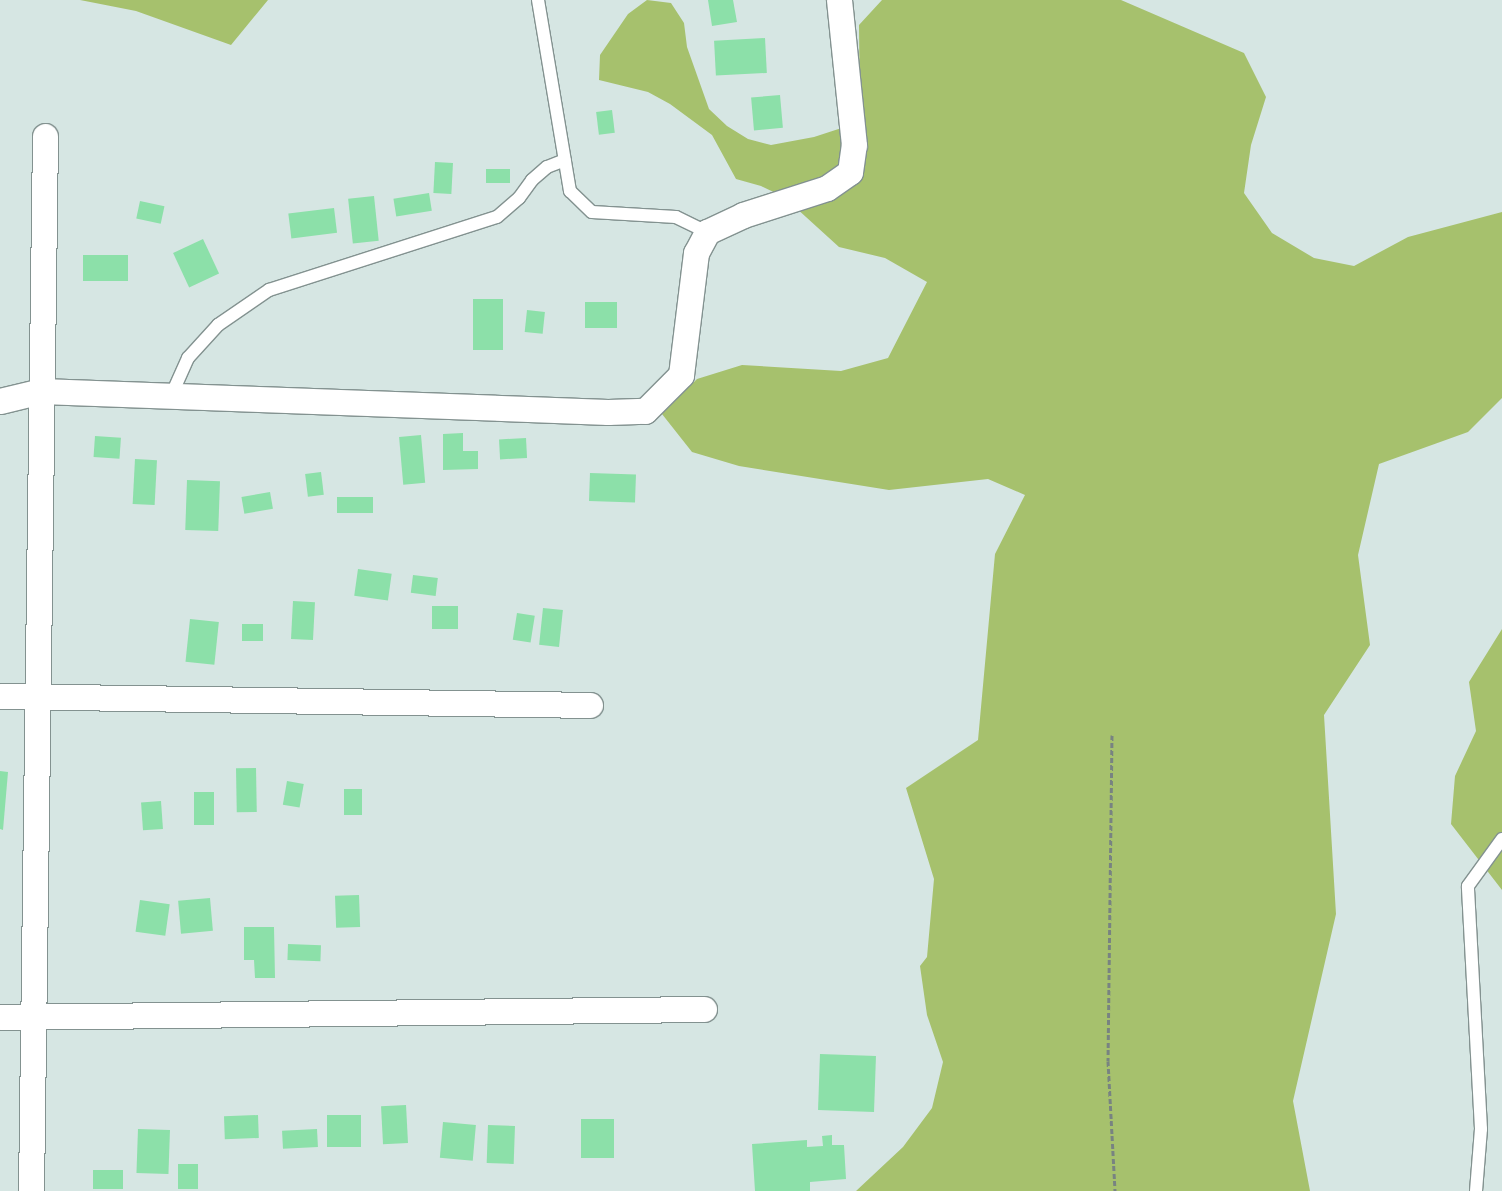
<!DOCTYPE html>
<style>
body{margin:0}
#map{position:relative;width:1502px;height:1191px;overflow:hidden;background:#d6e6e3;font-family:"Titillium Web",sans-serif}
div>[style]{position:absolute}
.forest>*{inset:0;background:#a6c16d}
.building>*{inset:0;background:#8ce0a9;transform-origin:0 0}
.path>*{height:3px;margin-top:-1.5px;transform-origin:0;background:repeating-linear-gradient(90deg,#788381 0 5px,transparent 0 7.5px)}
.roads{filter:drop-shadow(1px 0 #839290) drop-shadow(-1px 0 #839290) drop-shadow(0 1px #839290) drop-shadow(0 -1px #839290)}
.service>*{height:12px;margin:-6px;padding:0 6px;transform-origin:6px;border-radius:6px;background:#fff}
.minor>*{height:25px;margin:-12.5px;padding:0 12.5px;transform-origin:12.5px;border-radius:12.5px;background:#fff}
span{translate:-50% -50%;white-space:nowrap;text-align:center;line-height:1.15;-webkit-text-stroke:4px #e3f3f1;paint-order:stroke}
</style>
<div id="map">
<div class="forest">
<div style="clip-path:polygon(80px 0,268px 0,231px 45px,136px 11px)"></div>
<div style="clip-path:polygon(647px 0,671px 3px,684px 23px,687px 47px,709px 109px,727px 126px,748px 139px,771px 145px,814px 137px,860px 122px,859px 25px,882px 0,1121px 0,1244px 53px,1266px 97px,1251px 145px,1244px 193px,1272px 233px,1314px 258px,1354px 266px,1408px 237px,1502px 212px,1502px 398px,1468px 432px,1379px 464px,1358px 555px,1370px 645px,1324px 715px,1336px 914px,1293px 1101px,1310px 1191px,856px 1191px,903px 1147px,932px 1108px,943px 1062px,927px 1015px,920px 966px,927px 957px,934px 879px,906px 788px,978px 740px,995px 554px,1025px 495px,988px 479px,889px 490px,739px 466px,692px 452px,662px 414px,697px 379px,742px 365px,841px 371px,888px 358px,927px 282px,885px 258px,839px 247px,784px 197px,761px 186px,736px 179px,712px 135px,670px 104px,648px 92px,599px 80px,600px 55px,628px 14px)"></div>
<div style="clip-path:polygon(1502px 629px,1502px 890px,1451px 824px,1455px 776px,1476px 731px,1469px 682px)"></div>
</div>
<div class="building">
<div style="clip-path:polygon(708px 0,733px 0,737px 22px,712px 26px)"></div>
<div style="left:765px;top:38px;width:35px;height:51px;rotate:87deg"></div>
<div style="left:780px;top:95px;width:33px;height:29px;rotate:85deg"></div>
<div style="left:612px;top:110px;width:23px;height:16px;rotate:83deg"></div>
<div style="left:435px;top:162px;width:18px;height:31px;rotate:3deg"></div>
<div style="left:486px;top:169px;width:24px;height:14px"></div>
<div style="left:429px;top:193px;width:18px;height:36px;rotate:81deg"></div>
<div style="left:374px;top:196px;width:45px;height:26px;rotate:84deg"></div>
<div style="left:140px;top:201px;width:25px;height:18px;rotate:12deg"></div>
<div style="left:334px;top:208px;width:25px;height:46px;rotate:83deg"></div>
<div style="left:203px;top:239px;width:38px;height:33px;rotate:65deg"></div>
<div style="left:83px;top:255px;width:45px;height:26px"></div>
<div style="left:473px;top:299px;width:30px;height:51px"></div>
<div style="left:585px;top:302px;width:32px;height:26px"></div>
<div style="left:527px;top:310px;width:18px;height:22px;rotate:6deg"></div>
<div style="clip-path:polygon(463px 433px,463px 451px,478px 451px,478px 469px,443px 470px,443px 434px)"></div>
<div style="left:421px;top:435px;width:48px;height:22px;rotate:85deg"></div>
<div style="left:95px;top:436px;width:26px;height:21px;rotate:4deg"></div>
<div style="left:526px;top:438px;width:20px;height:27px;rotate:87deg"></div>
<div style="left:135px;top:459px;width:22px;height:45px;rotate:3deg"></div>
<div style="left:321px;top:472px;width:23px;height:16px;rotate:83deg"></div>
<div style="left:590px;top:473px;width:46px;height:28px;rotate:2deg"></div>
<div style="left:187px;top:480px;width:33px;height:50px;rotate:2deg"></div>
<div style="left:270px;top:492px;width:17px;height:29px;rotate:80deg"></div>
<div style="left:373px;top:497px;width:16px;height:36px;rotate:90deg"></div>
<div style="left:358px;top:569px;width:34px;height:27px;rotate:8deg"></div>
<div style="left:413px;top:575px;width:25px;height:18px;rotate:7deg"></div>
<div style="left:293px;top:601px;width:22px;height:38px;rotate:3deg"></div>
<div style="left:458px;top:606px;width:23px;height:26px;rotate:90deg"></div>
<div style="left:543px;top:608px;width:20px;height:37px;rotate:6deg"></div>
<div style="left:517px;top:613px;width:18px;height:27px;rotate:9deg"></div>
<div style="left:190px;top:619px;width:29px;height:43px;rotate:6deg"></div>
<div style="left:242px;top:624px;width:21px;height:17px"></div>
<div style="left:256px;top:768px;width:44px;height:20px;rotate:89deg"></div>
<div style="clip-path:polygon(0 771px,8px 772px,3px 830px,0 829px)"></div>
<div style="left:287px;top:781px;width:17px;height:24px;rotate:10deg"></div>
<div style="left:344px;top:789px;width:18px;height:26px"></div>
<div style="left:194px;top:792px;width:20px;height:33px"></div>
<div style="left:161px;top:801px;width:28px;height:20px;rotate:86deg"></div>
<div style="left:359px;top:895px;width:32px;height:24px;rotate:88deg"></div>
<div style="left:210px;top:898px;width:33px;height:32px;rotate:85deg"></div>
<div style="left:140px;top:900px;width:30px;height:32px;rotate:8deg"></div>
<div style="clip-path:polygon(244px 927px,274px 927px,275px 978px,255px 978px,254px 960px,244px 960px)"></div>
<div style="left:288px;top:944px;width:33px;height:16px;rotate:2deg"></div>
<div style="left:820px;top:1054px;width:56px;height:56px;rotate:2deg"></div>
<div style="left:406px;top:1105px;width:38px;height:25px;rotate:87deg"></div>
<div style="left:258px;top:1115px;width:23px;height:34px;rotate:88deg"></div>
<div style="left:327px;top:1115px;width:34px;height:32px"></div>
<div style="left:581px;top:1119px;width:33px;height:39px"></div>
<div style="left:443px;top:1122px;width:33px;height:36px;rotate:5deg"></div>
<div style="left:488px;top:1125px;width:27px;height:38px;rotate:2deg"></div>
<div style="left:138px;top:1129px;width:32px;height:44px;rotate:2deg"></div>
<div style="left:317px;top:1129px;width:18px;height:35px;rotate:87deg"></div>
<div style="clip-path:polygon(832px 1135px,832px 1145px,844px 1145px,846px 1179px,810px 1182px,810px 1191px,755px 1191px,752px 1144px,807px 1140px,807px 1147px,823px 1146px,822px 1136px)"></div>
<div style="left:178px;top:1164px;width:20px;height:25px"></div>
<div style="left:93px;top:1170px;width:30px;height:19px"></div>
</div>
<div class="path">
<div style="left:1112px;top:735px;width:326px;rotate:90.7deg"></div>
<div style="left:1108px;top:1061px;width:130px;rotate:86.9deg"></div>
</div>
<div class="roads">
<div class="service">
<div style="left:538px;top:0;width:194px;rotate:80.5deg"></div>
<div style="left:570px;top:191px;width:30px;rotate:44deg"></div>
<div style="left:592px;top:212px;width:84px;rotate:3.4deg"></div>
<div style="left:676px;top:217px;width:34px;rotate:26deg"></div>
<div style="left:171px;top:396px;width:42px;rotate:-65.9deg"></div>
<div style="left:188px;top:358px;width:45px;rotate:-47.7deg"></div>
<div style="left:218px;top:325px;width:62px;rotate:-34.5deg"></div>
<div style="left:269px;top:290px;width:239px;rotate:-17.8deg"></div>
<div style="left:497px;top:217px;width:29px;rotate:-41deg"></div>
<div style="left:519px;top:198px;width:22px;rotate:-54deg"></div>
<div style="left:532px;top:180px;width:20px;rotate:-41deg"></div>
<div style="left:547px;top:167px;width:19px;rotate:-21deg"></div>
<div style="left:1476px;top:1191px;width:62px;rotate:-85.4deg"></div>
<div style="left:1481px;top:1129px;width:243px;rotate:-93.1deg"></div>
<div style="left:1468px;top:886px;width:58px;rotate:-54.1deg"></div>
</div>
<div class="minor">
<div style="left:0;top:401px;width:42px;rotate:-13.7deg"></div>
<div style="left:41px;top:391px;width:567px;rotate:2.12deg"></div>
<div style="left:608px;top:412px;width:37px;rotate:-2deg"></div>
<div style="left:645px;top:411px;width:51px;rotate:-45deg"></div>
<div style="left:681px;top:375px;width:123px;rotate:-83deg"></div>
<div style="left:696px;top:253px;width:24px;rotate:-62deg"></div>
<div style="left:707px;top:232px;width:40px;rotate:-25deg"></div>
<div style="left:743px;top:215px;width:88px;rotate:-17.8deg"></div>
<div style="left:827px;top:188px;width:28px;rotate:-35deg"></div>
<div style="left:850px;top:172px;width:27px;rotate:-82deg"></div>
<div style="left:854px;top:145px;width:146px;rotate:-95.9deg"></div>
<div style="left:0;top:696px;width:590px;rotate:0.87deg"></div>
<div style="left:0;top:1017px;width:704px;rotate:-0.65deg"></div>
<div style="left:31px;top:1191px;width:1055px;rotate:-89.24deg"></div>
</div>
</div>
</div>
